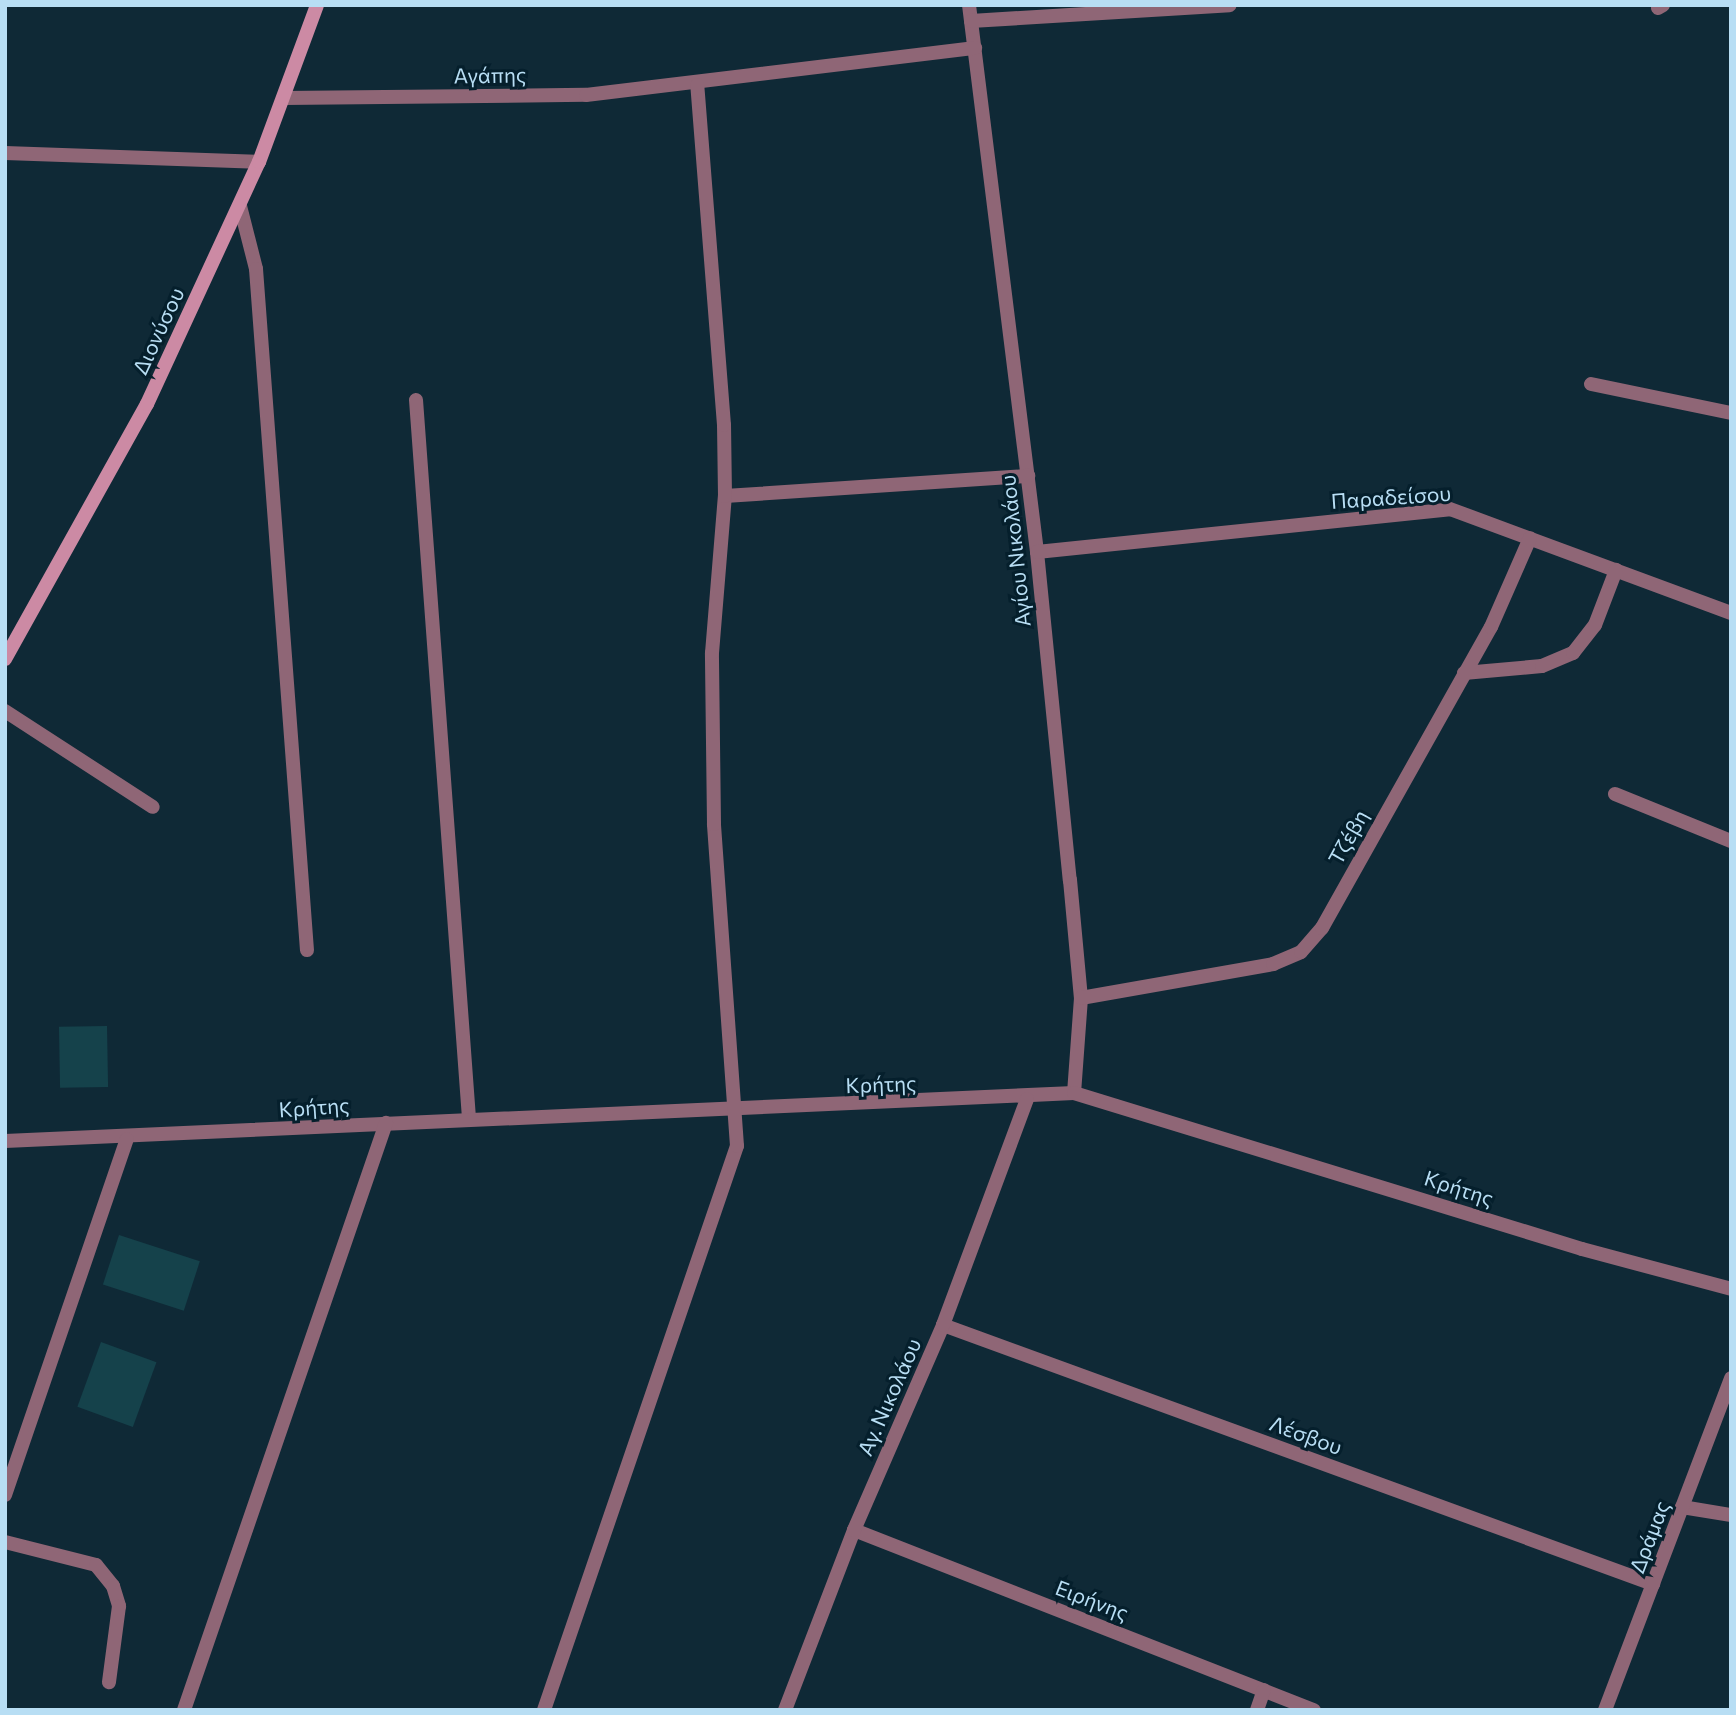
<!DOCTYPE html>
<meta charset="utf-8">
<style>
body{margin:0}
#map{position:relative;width:1736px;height:1715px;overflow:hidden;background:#0f2936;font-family:Commissioner,sans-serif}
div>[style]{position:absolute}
.building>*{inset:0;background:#15424b;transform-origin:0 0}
.street>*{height:14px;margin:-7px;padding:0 7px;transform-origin:7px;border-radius:7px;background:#8f6676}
.secondary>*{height:14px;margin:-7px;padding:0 7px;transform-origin:7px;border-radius:7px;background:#cc8aa4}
span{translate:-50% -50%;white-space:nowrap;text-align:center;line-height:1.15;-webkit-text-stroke:6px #051f2c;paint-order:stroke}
.street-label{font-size:21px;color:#b8def4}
.frame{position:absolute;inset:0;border:7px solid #b8def4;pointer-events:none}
</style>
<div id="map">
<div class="building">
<div style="left:107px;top:1026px;width:61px;height:48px;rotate:89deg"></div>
<div style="left:119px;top:1235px;width:85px;height:52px;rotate:18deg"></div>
<div style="left:101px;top:1342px;width:59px;height:69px;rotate:20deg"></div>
</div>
<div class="street">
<div style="left:969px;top:5px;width:551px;rotate:82.91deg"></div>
<div style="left:1037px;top:552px;width:330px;rotate:84.3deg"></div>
<div style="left:1070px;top:880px;width:119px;rotate:84.7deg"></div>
<div style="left:1081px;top:998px;width:95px;rotate:94.2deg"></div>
<div style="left:1658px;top:8px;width:6px;rotate:-31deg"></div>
<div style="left:971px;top:21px;width:259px;rotate:-3.5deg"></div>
<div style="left:284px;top:98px;width:302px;rotate:-0.6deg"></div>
<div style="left:586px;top:95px;width:392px;rotate:-6.9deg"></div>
<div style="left:5px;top:153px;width:254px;rotate:2deg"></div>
<div style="left:240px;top:206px;width:65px;rotate:75.7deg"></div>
<div style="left:256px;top:269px;width:683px;rotate:85.72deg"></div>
<div style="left:1591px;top:384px;width:143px;rotate:11.7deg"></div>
<div style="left:416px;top:400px;width:720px;rotate:85.78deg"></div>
<div style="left:725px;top:496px;width:304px;rotate:-3.8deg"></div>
<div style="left:1037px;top:552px;width:415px;rotate:-5.9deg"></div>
<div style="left:1450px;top:509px;width:300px;rotate:20.3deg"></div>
<div style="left:1464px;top:673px;width:78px;rotate:-5.1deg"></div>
<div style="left:1542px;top:666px;width:34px;rotate:-23deg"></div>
<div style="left:1573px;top:653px;width:36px;rotate:-52deg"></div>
<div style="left:1595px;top:625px;width:59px;rotate:-69.1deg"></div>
<div style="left:5px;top:711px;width:176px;rotate:33deg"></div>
<div style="left:1615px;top:794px;width:125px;rotate:22.1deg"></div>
<div style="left:1081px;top:998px;width:195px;rotate:-10deg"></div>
<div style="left:1273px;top:964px;width:30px;rotate:-23deg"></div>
<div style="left:1301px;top:952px;width:32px;rotate:-49deg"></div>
<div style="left:1322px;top:928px;width:345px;rotate:-60.7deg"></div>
<div style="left:1491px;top:627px;width:97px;rotate:-66.3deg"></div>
<div style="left:5px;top:1141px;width:1070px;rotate:-2.57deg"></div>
<div style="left:1074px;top:1093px;width:531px;rotate:17.07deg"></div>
<div style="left:1582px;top:1249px;width:154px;rotate:15deg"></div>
<div style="left:943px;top:1325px;width:756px;rotate:20.04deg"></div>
<div style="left:5px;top:1495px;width:376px;rotate:-71.1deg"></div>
<div style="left:1682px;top:1507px;width:50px;rotate:9.3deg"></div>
<div style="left:854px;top:1530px;width:494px;rotate:21.4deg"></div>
<div style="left:5px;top:1542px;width:94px;rotate:14.2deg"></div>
<div style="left:96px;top:1565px;width:27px;rotate:51deg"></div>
<div style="left:113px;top:1586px;width:21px;rotate:73deg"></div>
<div style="left:119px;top:1606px;width:77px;rotate:97.5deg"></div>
<div style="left:184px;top:1710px;width:621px;rotate:-71.01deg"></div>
<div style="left:544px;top:1710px;width:596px;rotate:-71.11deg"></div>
<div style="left:737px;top:1146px;width:323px;rotate:-94.1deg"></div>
<div style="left:714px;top:824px;width:171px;rotate:-90.7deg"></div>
<div style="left:712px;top:653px;width:158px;rotate:-85.3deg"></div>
<div style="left:725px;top:496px;width:71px;rotate:-90.8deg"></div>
<div style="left:724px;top:425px;width:341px;rotate:-94.5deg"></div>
<div style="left:785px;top:1710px;width:193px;rotate:-69deg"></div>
<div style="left:854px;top:1530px;width:223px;rotate:-66.5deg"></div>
<div style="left:943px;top:1325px;width:241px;rotate:-69.6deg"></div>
<div style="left:1257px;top:1710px;width:21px;rotate:-71deg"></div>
<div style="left:1605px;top:1710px;width:355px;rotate:-69.2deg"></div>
</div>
<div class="secondary">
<div style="left:5px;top:659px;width:292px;rotate:-60.9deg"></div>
<div style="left:147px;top:404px;width:267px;rotate:-65.2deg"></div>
<div style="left:259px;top:162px;width:167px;rotate:-69.7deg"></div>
</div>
<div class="street-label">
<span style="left:490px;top:75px;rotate:-1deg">Αγάπης</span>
<span style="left:158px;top:331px;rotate:-65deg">Διονύσου</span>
<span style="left:1391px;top:497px;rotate:-4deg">Παραδείσου</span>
<span style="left:1015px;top:551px;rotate:-96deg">Αγίου Νικολάου</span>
<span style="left:1348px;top:837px;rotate:-61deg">Τζέβη</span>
<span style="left:881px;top:1084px;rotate:-2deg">Κρήτης</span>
<span style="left:314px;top:1107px;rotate:-4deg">Κρήτης</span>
<span style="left:1459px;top:1188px;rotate:18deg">Κρήτης</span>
<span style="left:889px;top:1397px;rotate:-66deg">Αγ. Νικολάου</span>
<span style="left:1306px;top:1435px;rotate:20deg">Λέσβου</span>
<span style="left:1649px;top:1537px;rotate:-69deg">Δράμας</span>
<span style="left:1092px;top:1600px;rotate:21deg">Ειρήνης</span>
</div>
<div class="frame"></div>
</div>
